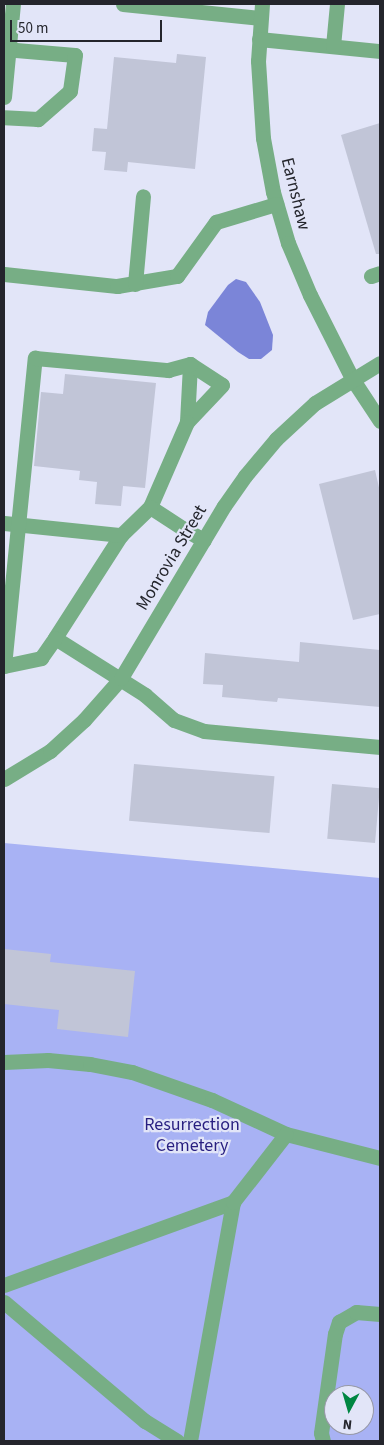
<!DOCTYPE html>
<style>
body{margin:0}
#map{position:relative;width:384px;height:1445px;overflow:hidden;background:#e2e5f8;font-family:"Source Sans 3",sans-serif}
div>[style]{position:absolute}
.green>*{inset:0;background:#a8b2f4}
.water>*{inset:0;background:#7b85d8}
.building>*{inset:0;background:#c1c5d7;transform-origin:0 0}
.minor>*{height:15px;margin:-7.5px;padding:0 7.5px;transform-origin:7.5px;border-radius:7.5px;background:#77ae85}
span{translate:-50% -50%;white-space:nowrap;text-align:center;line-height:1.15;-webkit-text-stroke:4.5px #e2e5f8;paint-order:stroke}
.street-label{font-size:18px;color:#24252c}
.park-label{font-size:18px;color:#281f80}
.frame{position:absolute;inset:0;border:5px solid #24252c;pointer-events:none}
.north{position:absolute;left:324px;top:1385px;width:50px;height:50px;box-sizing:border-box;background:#e2e5f8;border:1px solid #9698a6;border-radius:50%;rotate:186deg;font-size:14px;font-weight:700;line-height:20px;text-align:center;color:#24252c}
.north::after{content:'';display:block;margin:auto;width:18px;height:22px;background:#008642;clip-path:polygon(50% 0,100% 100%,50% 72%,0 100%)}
.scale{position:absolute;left:10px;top:20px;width:152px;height:22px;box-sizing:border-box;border:2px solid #24252c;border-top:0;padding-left:6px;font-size:15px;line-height:18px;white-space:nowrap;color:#24252c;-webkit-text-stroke:4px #e2e5f8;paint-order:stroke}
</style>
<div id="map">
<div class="green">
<div style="clip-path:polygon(evenodd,4px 843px,380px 878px,380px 1441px,4px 1441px,4px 843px,334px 1395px,364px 1395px,364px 1425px,334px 1425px,334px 1395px)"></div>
</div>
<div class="water">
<div style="clip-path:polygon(236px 279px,246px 282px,260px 302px,273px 335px,272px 350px,261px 359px,249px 359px,238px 352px,205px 325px,208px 312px,228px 285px)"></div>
</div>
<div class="building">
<div style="clip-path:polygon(177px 54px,206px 57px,195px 169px,128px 162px,127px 172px,104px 170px,106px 152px,92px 151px,94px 128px,107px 129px,114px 57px,176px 63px)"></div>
<div style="clip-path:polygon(380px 123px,380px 254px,376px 254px,341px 135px)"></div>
<div style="clip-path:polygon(65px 374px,156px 383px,145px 488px,123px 486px,121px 506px,95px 504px,97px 482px,79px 480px,80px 471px,34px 466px,41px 392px,63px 394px)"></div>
<div style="clip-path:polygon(375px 470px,380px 492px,380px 614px,353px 620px,319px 484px)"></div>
<div style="clip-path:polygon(300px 642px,380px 650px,380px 707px,278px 698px,277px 702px,222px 697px,223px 685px,203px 684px,205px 653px,299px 662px)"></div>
<div style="left:134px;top:764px;width:141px;height:57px;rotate:5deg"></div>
<div style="left:332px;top:784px;width:48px;height:55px;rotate:5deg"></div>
<div style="clip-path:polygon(4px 949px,51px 954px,50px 962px,135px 971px,128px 1037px,57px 1029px,59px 1010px,4px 1004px)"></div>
</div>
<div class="minor">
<div style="left:123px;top:4px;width:138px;rotate:5.8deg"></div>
<div style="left:262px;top:4px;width:57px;rotate:94deg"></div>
<div style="left:258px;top:61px;width:77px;rotate:86.3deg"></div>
<div style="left:263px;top:138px;width:55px;rotate:79.5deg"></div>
<div style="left:273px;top:192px;width:53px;rotate:73.6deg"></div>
<div style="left:288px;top:243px;width:56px;rotate:67.1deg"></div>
<div style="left:310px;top:295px;width:95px;rotate:63.2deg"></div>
<div style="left:353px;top:380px;width:49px;rotate:56.6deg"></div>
<div style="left:259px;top:39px;width:122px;rotate:5.7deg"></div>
<div style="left:333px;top:46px;width:42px;rotate:-84.6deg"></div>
<div style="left:4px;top:49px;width:71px;rotate:4.8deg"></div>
<div style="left:75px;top:55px;width:36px;rotate:98deg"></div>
<div style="left:70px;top:91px;width:43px;rotate:138.8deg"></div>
<div style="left:38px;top:119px;width:34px;rotate:-177deg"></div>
<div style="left:4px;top:97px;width:93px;rotate:-84.5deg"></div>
<div style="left:4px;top:274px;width:114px;rotate:6.1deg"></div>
<div style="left:117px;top:286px;width:61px;rotate:-9.5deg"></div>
<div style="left:177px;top:276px;width:67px;rotate:-54.2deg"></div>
<div style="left:216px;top:222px;width:63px;rotate:-16.7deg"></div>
<div style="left:371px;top:276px;width:9px;rotate:-18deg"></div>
<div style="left:135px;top:284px;width:88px;rotate:-84.8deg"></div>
<div style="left:187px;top:422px;width:58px;rotate:-87deg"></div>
<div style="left:190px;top:364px;width:38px;rotate:33deg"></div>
<div style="left:222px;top:385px;width:51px;rotate:133.4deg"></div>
<div style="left:187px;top:422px;width:93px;rotate:113.5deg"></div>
<div style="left:150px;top:507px;width:38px;rotate:33deg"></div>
<div style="left:182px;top:528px;width:25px;rotate:29deg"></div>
<div style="left:150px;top:507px;width:40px;rotate:136deg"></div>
<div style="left:121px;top:535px;width:122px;rotate:122.7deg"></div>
<div style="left:55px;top:638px;width:107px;rotate:32.3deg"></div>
<div style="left:145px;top:695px;width:38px;rotate:41deg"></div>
<div style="left:174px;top:720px;width:32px;rotate:20deg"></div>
<div style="left:204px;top:731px;width:177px;rotate:5.2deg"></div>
<div style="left:4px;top:523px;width:118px;rotate:5.9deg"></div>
<div style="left:4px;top:666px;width:310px;rotate:-84.3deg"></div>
<div style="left:35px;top:358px;width:134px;rotate:5.2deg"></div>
<div style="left:168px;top:370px;width:23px;rotate:-15deg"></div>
<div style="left:4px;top:666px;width:38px;rotate:-12deg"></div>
<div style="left:41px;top:658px;width:24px;rotate:-55deg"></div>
<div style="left:4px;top:779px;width:54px;rotate:-31.3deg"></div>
<div style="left:50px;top:751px;width:46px;rotate:-42.4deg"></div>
<div style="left:84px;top:720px;width:56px;rotate:-48.6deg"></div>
<div style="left:121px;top:678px;width:200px;rotate:-59.1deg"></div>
<div style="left:224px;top:506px;width:37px;rotate:-55deg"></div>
<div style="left:245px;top:476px;width:48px;rotate:-50deg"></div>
<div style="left:276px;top:439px;width:53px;rotate:-42.7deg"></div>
<div style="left:315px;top:403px;width:76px;rotate:-31.6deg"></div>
<div style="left:4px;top:1062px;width:44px;rotate:-2.6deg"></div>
<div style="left:48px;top:1060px;width:42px;rotate:5.4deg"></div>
<div style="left:90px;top:1064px;width:43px;rotate:10.8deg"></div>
<div style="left:132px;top:1072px;width:85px;rotate:19.3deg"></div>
<div style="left:212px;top:1100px;width:81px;rotate:24.7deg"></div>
<div style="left:286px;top:1134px;width:97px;rotate:14.3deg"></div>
<div style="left:4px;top:1285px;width:244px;rotate:-19.9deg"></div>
<div style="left:4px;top:1302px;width:185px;rotate:40.2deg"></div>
<div style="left:145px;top:1421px;width:38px;rotate:32deg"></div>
<div style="left:190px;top:1441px;width:243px;rotate:-79.8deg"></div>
<div style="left:233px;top:1202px;width:86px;rotate:-52.1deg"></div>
<div style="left:323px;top:1441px;width:8px;rotate:-104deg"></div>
<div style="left:321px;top:1433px;width:100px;rotate:-82deg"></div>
<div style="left:335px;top:1334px;width:13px;rotate:-72deg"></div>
<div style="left:339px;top:1322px;width:20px;rotate:-30deg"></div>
<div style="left:356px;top:1312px;width:24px;rotate:5deg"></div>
</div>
<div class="street-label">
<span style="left:295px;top:194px;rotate:76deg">Earnshaw</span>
<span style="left:172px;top:558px;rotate:-59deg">Monrovia Street</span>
</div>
<div class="park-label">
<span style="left:192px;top:1136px">Resurrection<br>Cemetery</span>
</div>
<div class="frame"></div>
<div class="north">N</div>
<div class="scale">50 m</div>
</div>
